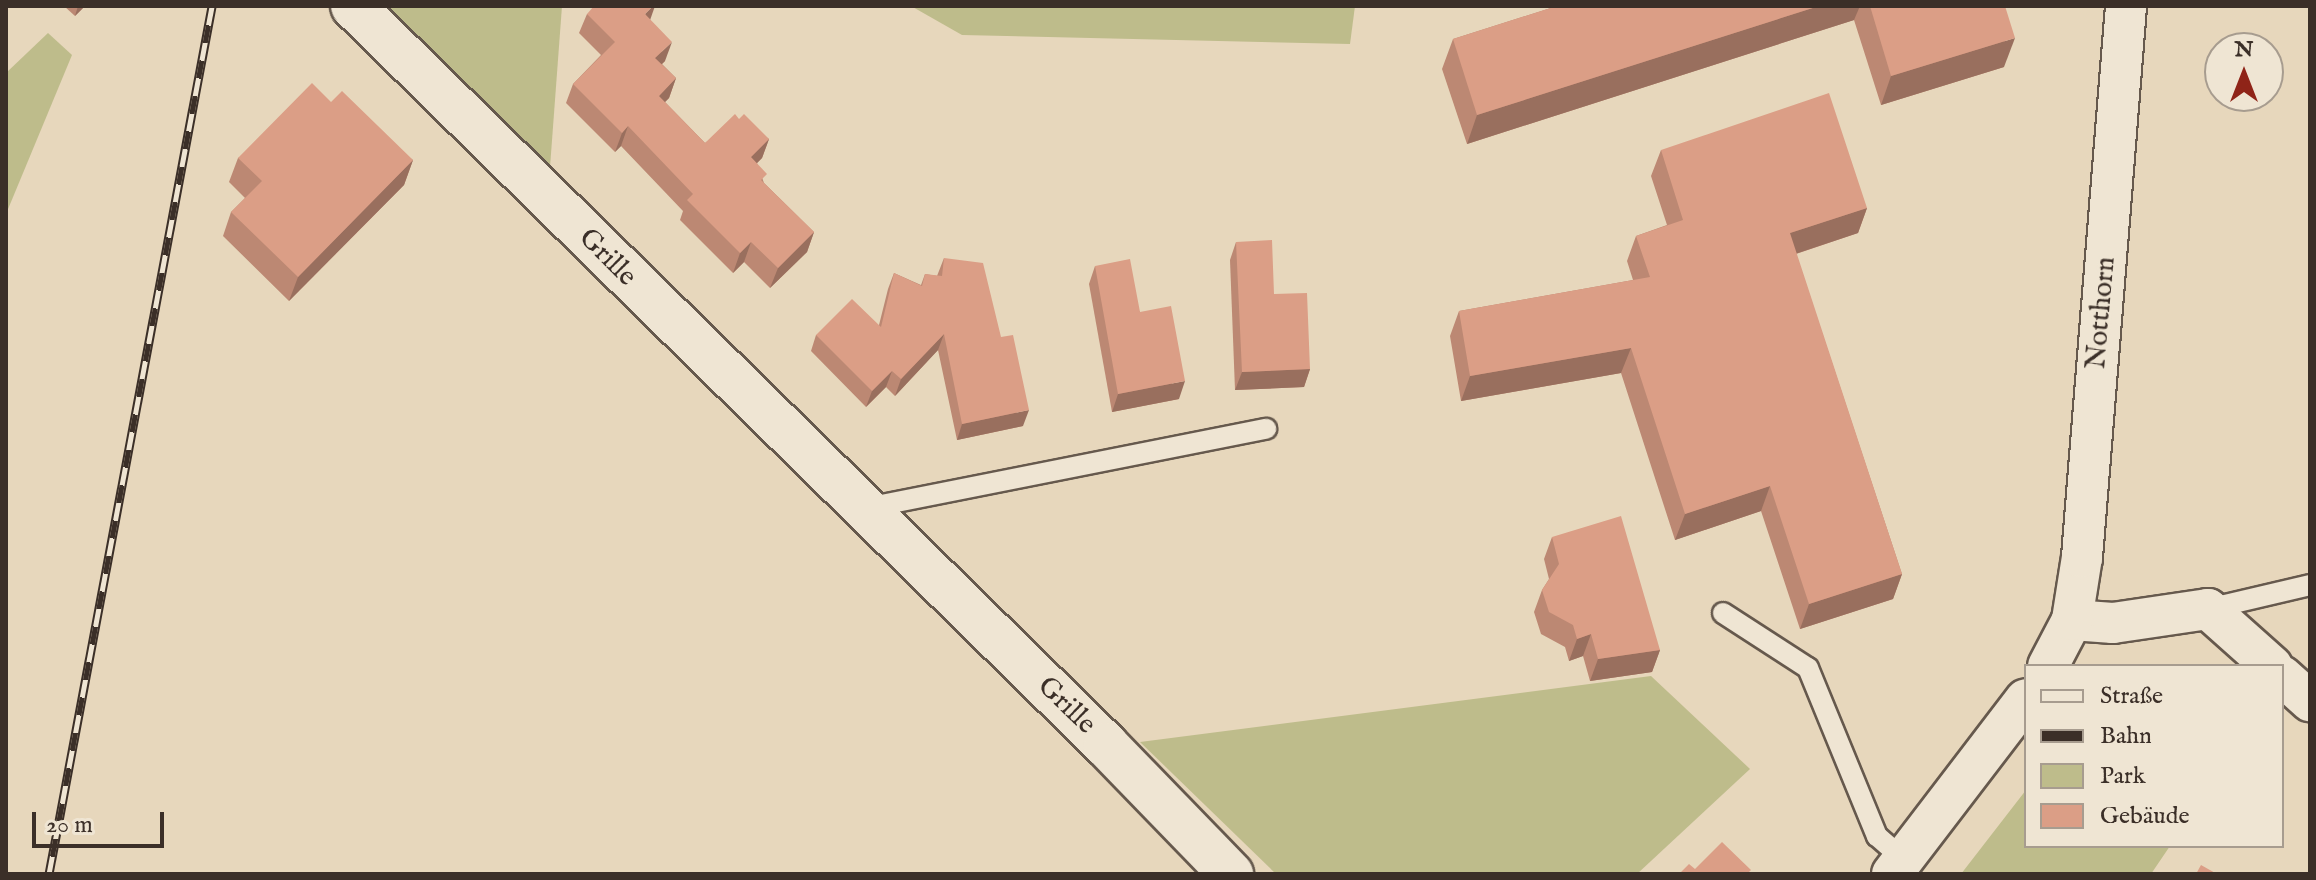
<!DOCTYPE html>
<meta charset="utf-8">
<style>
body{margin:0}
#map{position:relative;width:2316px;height:880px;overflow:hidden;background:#e7d7bc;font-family:"IM FELL English",serif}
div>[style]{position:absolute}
.green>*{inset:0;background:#bebc8b}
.roads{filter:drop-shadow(2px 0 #66594d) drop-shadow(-2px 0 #66594d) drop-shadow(0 2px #66594d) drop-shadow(0 -2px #66594d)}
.service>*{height:20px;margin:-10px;padding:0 10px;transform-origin:10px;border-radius:10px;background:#efe5d3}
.minor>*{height:40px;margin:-20px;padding:0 20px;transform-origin:20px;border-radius:20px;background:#efe5d3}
.secondary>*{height:44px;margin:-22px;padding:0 22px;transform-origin:22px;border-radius:22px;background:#efe5d3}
.rail>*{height:9px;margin-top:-4.5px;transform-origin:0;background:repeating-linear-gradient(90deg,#efe5d3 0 18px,#3b2f28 0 36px);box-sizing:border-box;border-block:2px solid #3b2f28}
.wall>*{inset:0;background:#bc8873}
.shaded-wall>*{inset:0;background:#996f5e}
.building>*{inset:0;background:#db9e86}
span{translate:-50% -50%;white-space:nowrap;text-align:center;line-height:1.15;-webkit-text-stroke:6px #efe5d3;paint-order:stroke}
.street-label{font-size:28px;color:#3b2f28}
.frame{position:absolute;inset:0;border:8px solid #3b2f28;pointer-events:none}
.legend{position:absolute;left:2024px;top:664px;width:260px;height:184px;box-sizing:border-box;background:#efe5d3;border:2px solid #a79c8f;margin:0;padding:10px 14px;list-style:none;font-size:24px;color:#3b2f28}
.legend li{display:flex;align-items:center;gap:16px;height:40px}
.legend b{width:40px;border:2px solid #a79c8f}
.north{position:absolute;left:2204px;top:32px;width:80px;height:80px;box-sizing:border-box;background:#efe5d3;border:2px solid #a79c8f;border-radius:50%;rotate:0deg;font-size:22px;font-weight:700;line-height:32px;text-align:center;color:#3b2f28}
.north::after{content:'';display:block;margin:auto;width:28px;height:36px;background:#8f2418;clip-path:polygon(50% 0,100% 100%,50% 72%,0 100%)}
.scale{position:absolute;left:32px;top:812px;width:132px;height:36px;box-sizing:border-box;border:4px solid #3b2f28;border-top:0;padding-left:10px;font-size:24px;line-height:28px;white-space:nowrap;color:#3b2f28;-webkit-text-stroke:6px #efe5d3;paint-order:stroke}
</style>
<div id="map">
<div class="green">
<div style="clip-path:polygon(354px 6px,562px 6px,548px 194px)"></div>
<div style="clip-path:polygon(911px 6px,1355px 6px,1350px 44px,962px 35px)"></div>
<div style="clip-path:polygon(48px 33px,72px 55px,6px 214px,6px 73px)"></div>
<div style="clip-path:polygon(1651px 676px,1750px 769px,1637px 874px,1276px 874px,1140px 742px)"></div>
<div style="clip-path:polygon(2026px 790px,2026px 846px,2170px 846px,2151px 874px,1961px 874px)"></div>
</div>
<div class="roads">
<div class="service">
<div style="left:866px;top:508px;width:408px;rotate:-11.2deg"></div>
<div style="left:2208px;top:609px;width:105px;rotate:-13.2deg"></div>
<div style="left:1723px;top:613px;width:101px;rotate:32.9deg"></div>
<div style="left:1808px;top:668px;width:182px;rotate:67.7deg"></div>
<div style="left:1877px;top:836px;width:35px;rotate:41deg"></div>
</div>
<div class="minor">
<div style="left:2072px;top:620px;width:41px;rotate:4.2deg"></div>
<div style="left:2113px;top:623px;width:96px;rotate:-8.4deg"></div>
<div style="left:2208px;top:609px;width:86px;rotate:41.7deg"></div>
<div style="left:2048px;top:666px;width:52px;rotate:-62.4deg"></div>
<div style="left:2072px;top:620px;width:64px;rotate:-81deg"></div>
<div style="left:2082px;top:557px;width:553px;rotate:-85.43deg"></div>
<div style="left:2282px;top:676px;width:38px;rotate:42deg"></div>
<div style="left:1892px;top:874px;width:220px;rotate:-52.6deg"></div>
</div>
<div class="secondary">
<div style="left:353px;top:6px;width:1055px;rotate:44.46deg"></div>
<div style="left:1106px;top:745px;width:180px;rotate:45.9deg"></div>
</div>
</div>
<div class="rail">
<div style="left:49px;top:874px;width:883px;rotate:-79.36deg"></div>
</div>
<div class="wall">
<div style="clip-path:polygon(64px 6px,85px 6px,75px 16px)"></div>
<div style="clip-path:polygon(1557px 6px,2005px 6px,2004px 67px,1881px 105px,1854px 20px,1467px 144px,1442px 69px,1453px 39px)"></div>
<div style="clip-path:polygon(587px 14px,650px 20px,665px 61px,662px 64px,676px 78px,669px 98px,665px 102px,705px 143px,739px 119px,769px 139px,762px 158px,757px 163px,764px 183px,814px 232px,807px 252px,770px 288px,744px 262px,733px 273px,680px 220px,683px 211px,621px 146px,615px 152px,566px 103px,573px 84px,601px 55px,579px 33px)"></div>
<div style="clip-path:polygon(331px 102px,413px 160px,404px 185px,289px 301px,223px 236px,231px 212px,245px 198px,229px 182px,238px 158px)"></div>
<div style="clip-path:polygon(1661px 150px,1867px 208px,1858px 233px,1796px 254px,1902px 574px,1893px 599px,1800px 629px,1761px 511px,1675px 540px,1621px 373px,1461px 401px,1450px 336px,1459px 311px,1633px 280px,1627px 261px,1636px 236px,1667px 225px,1651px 176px)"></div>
<div style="clip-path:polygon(1236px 242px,1274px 294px,1310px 369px,1304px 387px,1235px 390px,1230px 260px)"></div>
<div style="clip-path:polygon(944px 258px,1023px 426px,957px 440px,938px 350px,895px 396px,886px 387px,866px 407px,811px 351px,816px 335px,879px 325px,888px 289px,894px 273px,921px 285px,925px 274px,937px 276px)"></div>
<div style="clip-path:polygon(1095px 266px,1140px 312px,1179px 399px,1112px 412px,1089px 284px)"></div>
<div style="clip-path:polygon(1552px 537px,1660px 650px,1652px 672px,1590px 681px,1583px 656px,1569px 661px,1565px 647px,1541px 634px,1534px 612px,1542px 590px,1549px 579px,1544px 559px)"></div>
</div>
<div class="shaded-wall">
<div style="clip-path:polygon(78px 6px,85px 6px,75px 16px)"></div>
<div style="clip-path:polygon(653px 6px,655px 6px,649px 23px,645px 14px)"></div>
<div style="clip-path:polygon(1819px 6px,1860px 6px,1854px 20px,1467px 144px,1477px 115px)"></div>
<div style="clip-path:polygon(2015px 38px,2004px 67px,1881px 105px,1891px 76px)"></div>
<div style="clip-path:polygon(672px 42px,665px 61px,648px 77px,655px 58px)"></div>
<div style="clip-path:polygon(676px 78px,669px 98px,651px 116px,659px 96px)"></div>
<div style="clip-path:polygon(628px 126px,621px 146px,615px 152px,622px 133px)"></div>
<div style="clip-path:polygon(769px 139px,762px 158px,743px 177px,751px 157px)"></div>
<div style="clip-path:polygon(413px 160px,404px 185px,289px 301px,298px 277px)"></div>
<div style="clip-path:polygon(1867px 208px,1858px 233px,1780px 259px,1790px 233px)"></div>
<div style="clip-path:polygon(814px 232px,807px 252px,770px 288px,778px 268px)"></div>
<div style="clip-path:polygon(751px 242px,744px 262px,733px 273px,740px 253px)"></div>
<div style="clip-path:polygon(944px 334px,938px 350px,895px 396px,901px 379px)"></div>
<div style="clip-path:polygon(1631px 348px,1621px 373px,1461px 401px,1470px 376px)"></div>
<div style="clip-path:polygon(1310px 369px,1304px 387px,1235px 390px,1242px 372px)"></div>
<div style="clip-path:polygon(892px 371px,886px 387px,866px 407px,872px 391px)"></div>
<div style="clip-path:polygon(1185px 381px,1179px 399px,1112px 412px,1118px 394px)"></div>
<div style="clip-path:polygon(1029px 410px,1023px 426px,957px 440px,962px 424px)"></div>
<div style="clip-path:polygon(1770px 486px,1761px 511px,1675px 540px,1685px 514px)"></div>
<div style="clip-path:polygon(1902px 574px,1893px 599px,1800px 629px,1809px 604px)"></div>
<div style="clip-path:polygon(1591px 634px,1583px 656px,1569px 661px,1577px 639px)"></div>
<div style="clip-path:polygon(1660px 650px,1652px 672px,1590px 681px,1598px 659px)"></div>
</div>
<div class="building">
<div style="clip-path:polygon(594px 6px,653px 6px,645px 14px,672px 42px,655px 58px,676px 78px,659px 96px,705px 143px,735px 114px,739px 119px,744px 114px,769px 139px,751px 157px,767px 174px,761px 180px,814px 232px,778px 268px,751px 242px,740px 253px,687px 200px,693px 194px,628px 126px,622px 133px,573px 84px,615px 42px,587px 14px)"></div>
<div style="clip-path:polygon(1557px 6px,1819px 6px,1477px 115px,1453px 39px)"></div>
<div style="clip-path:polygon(1870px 6px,2005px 6px,2015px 38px,1891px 76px)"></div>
<div style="clip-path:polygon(312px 83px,331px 102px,342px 91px,413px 160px,298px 277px,231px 212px,262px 181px,238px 158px)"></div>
<div style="clip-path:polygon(1829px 93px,1867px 208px,1790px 233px,1902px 574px,1809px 604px,1770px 486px,1685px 514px,1631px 348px,1470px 376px,1459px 311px,1650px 277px,1636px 236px,1683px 220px,1661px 150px)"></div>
<div style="clip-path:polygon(1272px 240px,1274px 294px,1307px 293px,1310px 369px,1242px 372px,1236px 242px)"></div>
<div style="clip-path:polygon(944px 258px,983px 263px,1001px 337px,1013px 335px,1029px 410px,962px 424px,944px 334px,901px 379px,892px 371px,872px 391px,816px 335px,852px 299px,881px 327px,894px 273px,922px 286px,925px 274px,942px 276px)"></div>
<div style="clip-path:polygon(1130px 259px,1140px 312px,1171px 306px,1185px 381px,1118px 394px,1095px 266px)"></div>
<div style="clip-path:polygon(1621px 516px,1660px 650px,1598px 659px,1591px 634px,1577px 639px,1573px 625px,1549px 612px,1542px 590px,1559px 564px,1552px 537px)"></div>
<div style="clip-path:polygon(1722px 842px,1751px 870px,1747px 874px,1679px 874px,1689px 864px,1695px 869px)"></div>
<div style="clip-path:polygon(2201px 865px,2217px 874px,2196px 874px)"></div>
</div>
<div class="street-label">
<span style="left:607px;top:258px;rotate:45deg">Grille</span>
<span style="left:2102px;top:313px;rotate:-85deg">Notthorn</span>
<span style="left:1066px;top:706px;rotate:44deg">Grille</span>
</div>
<div class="frame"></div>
<ul class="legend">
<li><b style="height:10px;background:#efe5d3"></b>Straße</li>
<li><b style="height:10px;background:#3b2f28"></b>Bahn</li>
<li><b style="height:22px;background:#bebc8b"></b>Park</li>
<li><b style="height:22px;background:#db9e86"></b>Gebäude</li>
</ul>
<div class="north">N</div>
<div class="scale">20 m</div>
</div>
